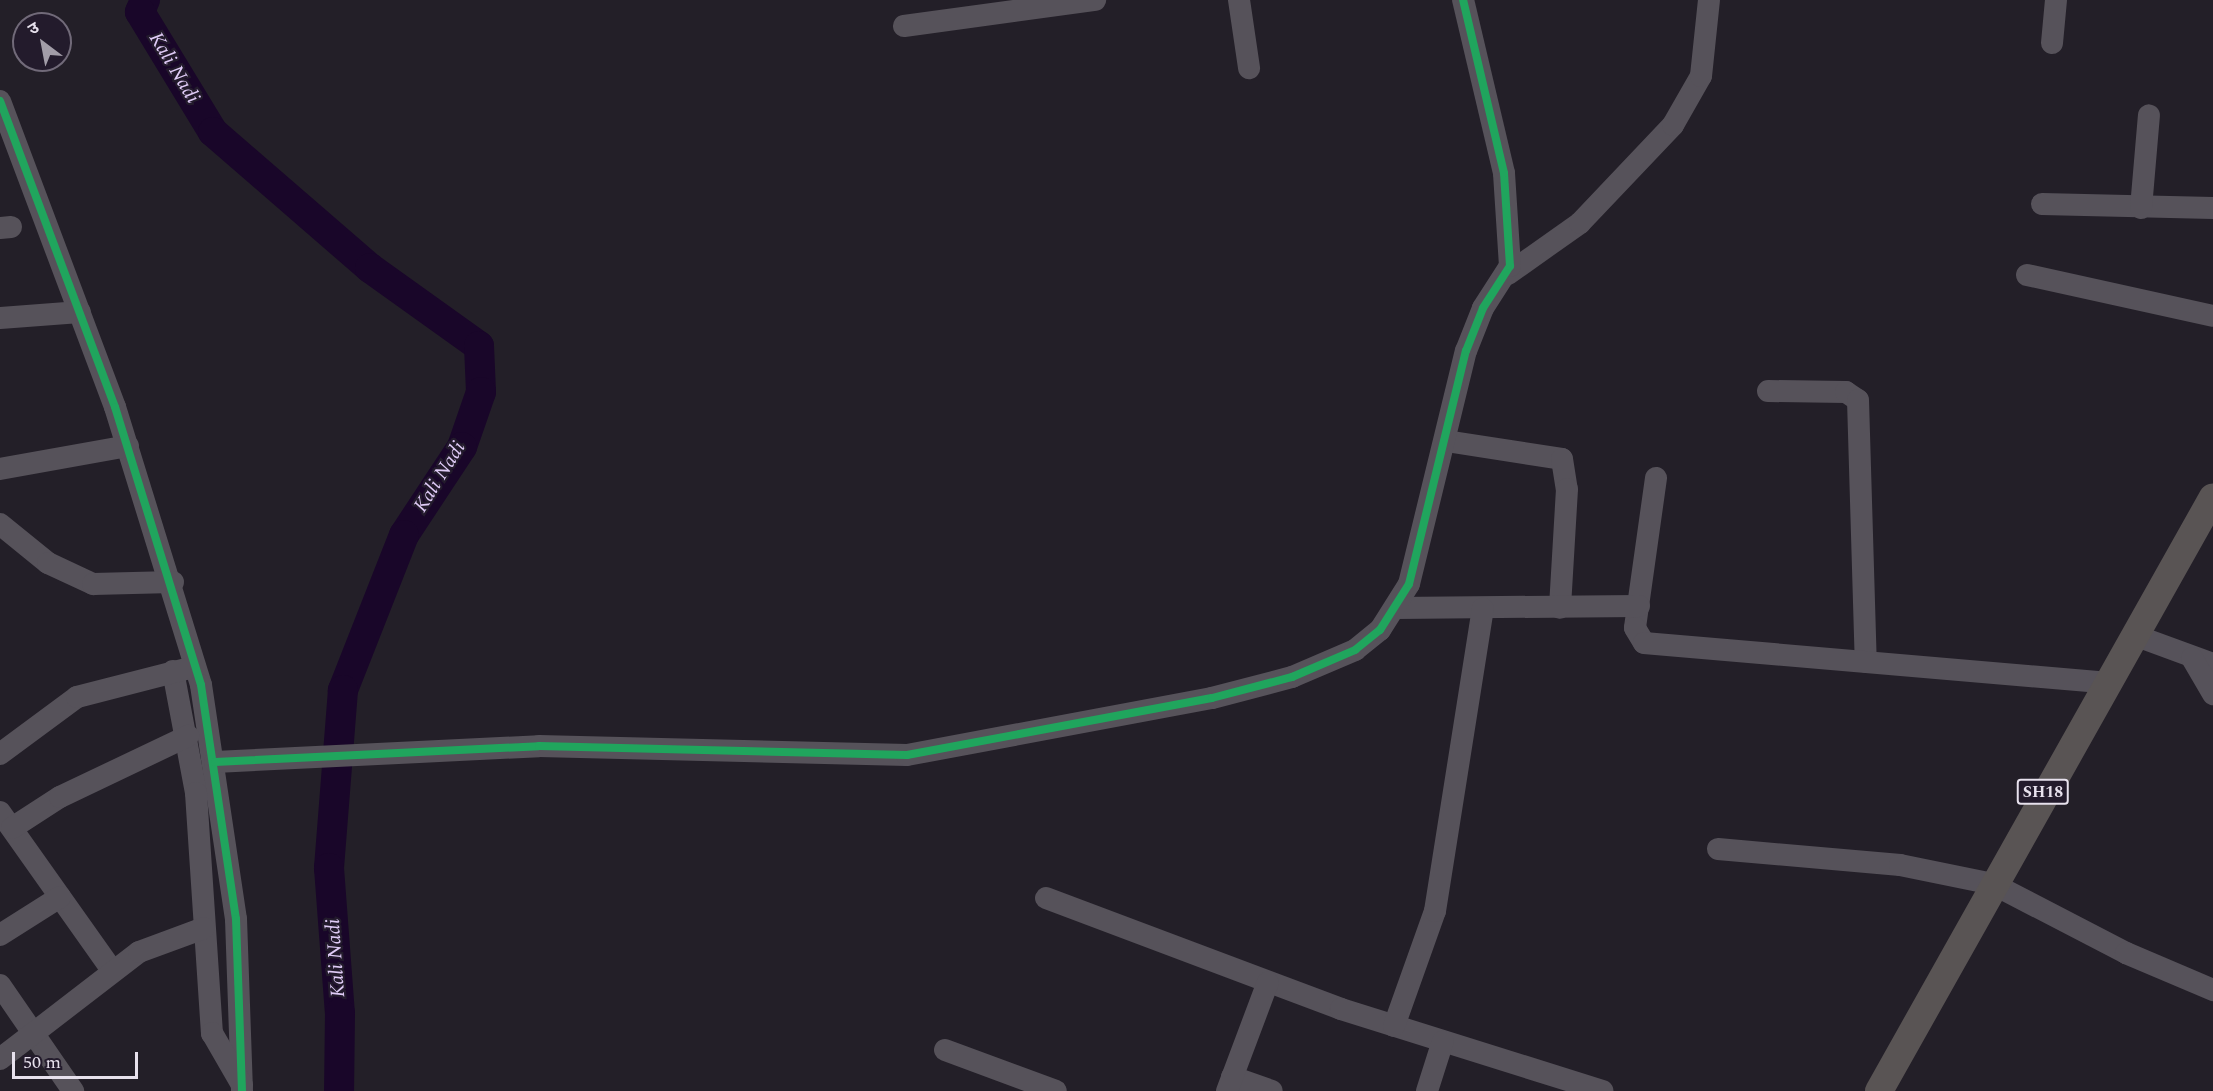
<!DOCTYPE html>
<meta charset="utf-8">
<style>
body{margin:0}
#map{position:relative;width:2213px;height:1091px;overflow:hidden;background:#231f28;font-family:Spectral,"Noto Sans Devanagari",serif}
div>[style]{position:absolute}
.river>*{height:30px;margin:-15px;padding:0 15px;transform-origin:15px;border-radius:15px;background:#190629}
.minor>*{height:22px;margin:-11px;padding:0 11px;transform-origin:11px;border-radius:11px;background:#56525a}
.major>*{height:28px;margin:-14px;padding:0 14px;transform-origin:14px;border-radius:14px;background:#595454}
.cycleway>*{height:8px;margin:-4px;padding:0 4px;transform-origin:4px;border-radius:4px;background:#20a55d}
span{translate:-50% -50%;white-space:nowrap;text-align:center;line-height:1.15;-webkit-text-stroke:4.5px #231b2c;paint-order:stroke}
.shield-label span{padding:2px 4px;background:#231b2c;border:2px solid;border-radius:4px;-webkit-text-stroke-width:0}
.shield-label{font-size:16px;color:#e7e1ed;font-weight:700}
.water-label{font-size:20px;color:#dfcbf6;font-style:italic}
.north{position:absolute;left:12px;top:12px;width:60px;height:60px;box-sizing:border-box;background:#231b2c;border:2px solid #716a79;border-radius:50%;rotate:328deg;font-size:16px;font-weight:700;line-height:24px;text-align:center;color:#e7e1ed}
.north::after{content:'';display:block;margin:auto;width:21px;height:27px;background:#a29da8;clip-path:polygon(50% 0,100% 100%,50% 72%,0 100%)}
.scale{position:absolute;left:12px;top:1052px;width:126px;height:27px;box-sizing:border-box;border:3px solid #e7e1ed;border-top:0;padding-left:8px;font-size:18px;line-height:21px;white-space:nowrap;color:#e7e1ed;-webkit-text-stroke:4px #231b2c;paint-order:stroke}
</style>
<div id="map">
<div class="river">
<div style="left:145px;top:0;width:13px;rotate:113deg"></div>
<div style="left:140px;top:12px;width:140px;rotate:58.7deg"></div>
<div style="left:213px;top:132px;width:208px;rotate:40.9deg"></div>
<div style="left:370px;top:268px;width:134px;rotate:35.6deg"></div>
<div style="left:479px;top:346px;width:46px;rotate:87.5deg"></div>
<div style="left:481px;top:392px;width:58px;rotate:109.1deg"></div>
<div style="left:462px;top:447px;width:105px;rotate:123.4deg"></div>
<div style="left:404px;top:535px;width:167px;rotate:111.5deg"></div>
<div style="left:343px;top:690px;width:179px;rotate:94.5deg"></div>
<div style="left:329px;top:868px;width:145px;rotate:85.7deg"></div>
<div style="left:340px;top:1013px;width:78px;rotate:90.7deg"></div>
</div>
<div class="minor">
<div style="left:1239px;top:0;width:69px;rotate:81.6deg"></div>
<div style="left:904px;top:26px;width:193px;rotate:-7.8deg"></div>
<div style="left:2052px;top:43px;width:43px;rotate:-84.7deg"></div>
<div style="left:0;top:101px;width:327px;rotate:69.4deg"></div>
<div style="left:115px;top:407px;width:291px;rotate:72.8deg"></div>
<div style="left:201px;top:685px;width:237px;rotate:81.5deg"></div>
<div style="left:236px;top:919px;width:172px;rotate:88deg"></div>
<div style="left:2042px;top:204px;width:171px;rotate:1.3deg"></div>
<div style="left:2141px;top:208px;width:93px;rotate:-85.1deg"></div>
<div style="left:0;top:228px;width:11px;rotate:-5deg"></div>
<div style="left:1508px;top:274px;width:88px;rotate:-35.3deg"></div>
<div style="left:1580px;top:223px;width:135px;rotate:-46.5deg"></div>
<div style="left:1673px;top:125px;width:56px;rotate:-60.3deg"></div>
<div style="left:1701px;top:76px;width:76px;rotate:-84deg"></div>
<div style="left:2027px;top:275px;width:190px;rotate:12.4deg"></div>
<div style="left:0;top:318px;width:80px;rotate:-4.3deg"></div>
<div style="left:1768px;top:391px;width:78px;rotate:0.7deg"></div>
<div style="left:1846px;top:392px;width:14px;rotate:34deg"></div>
<div style="left:1858px;top:400px;width:262px;rotate:88.3deg"></div>
<div style="left:1446px;top:441px;width:117px;rotate:8.8deg"></div>
<div style="left:1562px;top:459px;width:30px;rotate:81deg"></div>
<div style="left:1567px;top:489px;width:119px;rotate:93.4deg"></div>
<div style="left:0;top:469px;width:130px;rotate:-10.2deg"></div>
<div style="left:1656px;top:478px;width:151px;rotate:98deg"></div>
<div style="left:1635px;top:628px;width:17px;rotate:59deg"></div>
<div style="left:1644px;top:643px;width:464px;rotate:4.9deg"></div>
<div style="left:0;top:524px;width:62px;rotate:39.1deg"></div>
<div style="left:48px;top:563px;width:50px;rotate:25deg"></div>
<div style="left:93px;top:584px;width:80px;rotate:-1.4deg"></div>
<div style="left:1396px;top:608px;width:243px;rotate:-0.5deg"></div>
<div style="left:2134px;top:635px;width:84px;rotate:20.2deg"></div>
<div style="left:2192px;top:658px;width:42px;rotate:59.7deg"></div>
<div style="left:173px;top:671px;width:124px;rotate:79.3deg"></div>
<div style="left:196px;top:793px;width:241px;rotate:86.2deg"></div>
<div style="left:212px;top:1033px;width:60px;rotate:60deg"></div>
<div style="left:0;top:754px;width:96px;rotate:-36.5deg"></div>
<div style="left:77px;top:697px;width:113px;rotate:-14.4deg"></div>
<div style="left:215px;top:762px;width:324px;rotate:-2.8deg"></div>
<div style="left:539px;top:746px;width:368px;rotate:1.4deg"></div>
<div style="left:907px;top:755px;width:310px;rotate:-10.6deg"></div>
<div style="left:1212px;top:698px;width:83px;rotate:-14.7deg"></div>
<div style="left:1292px;top:677px;width:69px;rotate:-23.2deg"></div>
<div style="left:1355px;top:650px;width:32px;rotate:-39deg"></div>
<div style="left:1380px;top:630px;width:54px;rotate:-57.8deg"></div>
<div style="left:1409px;top:584px;width:240px;rotate:-76.3deg"></div>
<div style="left:1466px;top:351px;width:46px;rotate:-68.4deg"></div>
<div style="left:1483px;top:308px;width:50px;rotate:-57.3deg"></div>
<div style="left:1510px;top:266px;width:93px;rotate:-93.7deg"></div>
<div style="left:1504px;top:173px;width:178px;rotate:-103.3deg"></div>
<div style="left:0;top:812px;width:194px;rotate:54.7deg"></div>
<div style="left:12px;top:828px;width:57px;rotate:-32.9deg"></div>
<div style="left:60px;top:797px;width:142px;rotate:-25.5deg"></div>
<div style="left:1718px;top:849px;width:183px;rotate:5deg"></div>
<div style="left:1900px;top:865px;width:95px;rotate:11.5deg"></div>
<div style="left:1993px;top:884px;width:150px;rotate:27.4deg"></div>
<div style="left:2126px;top:953px;width:95px;rotate:23deg"></div>
<div style="left:1046px;top:898px;width:315px;rotate:20.6deg"></div>
<div style="left:1341px;top:1009px;width:274px;rotate:17.4deg"></div>
<div style="left:0;top:935px;width:71px;rotate:-32.3deg"></div>
<div style="left:0;top:985px;width:129px;rotate:55.4deg"></div>
<div style="left:1394px;top:1026px;width:122px;rotate:-70.4deg"></div>
<div style="left:1435px;top:911px;width:306px;rotate:-81deg"></div>
<div style="left:945px;top:1050px;width:118px;rotate:20.3deg"></div>
<div style="left:0;top:1059px;width:175px;rotate:-37.6deg"></div>
<div style="left:139px;top:952px;width:69px;rotate:-20.3deg"></div>
<div style="left:1232px;top:1077px;width:42px;rotate:19.3deg"></div>
<div style="left:1227px;top:1091px;width:116px;rotate:-69.4deg"></div>
<div style="left:1427px;top:1091px;width:52px;rotate:-72.3deg"></div>
</div>
<div class="major">
<div style="left:1879px;top:1091px;width:681px;rotate:-60.65deg"></div>
</div>
<div class="cycleway">
<div style="left:0;top:101px;width:327px;rotate:69.4deg"></div>
<div style="left:115px;top:407px;width:291px;rotate:72.8deg"></div>
<div style="left:201px;top:685px;width:237px;rotate:81.5deg"></div>
<div style="left:236px;top:919px;width:172px;rotate:88deg"></div>
<div style="left:215px;top:762px;width:324px;rotate:-2.8deg"></div>
<div style="left:539px;top:746px;width:368px;rotate:1.4deg"></div>
<div style="left:907px;top:755px;width:310px;rotate:-10.6deg"></div>
<div style="left:1212px;top:698px;width:83px;rotate:-14.7deg"></div>
<div style="left:1292px;top:677px;width:69px;rotate:-23.2deg"></div>
<div style="left:1355px;top:650px;width:32px;rotate:-39deg"></div>
<div style="left:1380px;top:630px;width:54px;rotate:-57.8deg"></div>
<div style="left:1409px;top:584px;width:240px;rotate:-76.3deg"></div>
<div style="left:1466px;top:351px;width:46px;rotate:-68.4deg"></div>
<div style="left:1483px;top:308px;width:50px;rotate:-57.3deg"></div>
<div style="left:1510px;top:266px;width:93px;rotate:-93.7deg"></div>
<div style="left:1504px;top:173px;width:178px;rotate:-103.3deg"></div>
</div>
<div class="shield-label">
<span style="left:2043px;top:792px">SH18</span>
</div>
<div class="water-label">
<span style="left:174px;top:68px;rotate:59deg">Kali Nadi</span>
<span style="left:440px;top:477px;rotate:-58deg">Kali Nadi</span>
<span style="left:336px;top:958px;rotate:-94deg">Kali Nadi</span>
</div>
<div class="north">उ</div>
<div class="scale">50 m</div>
</div>
